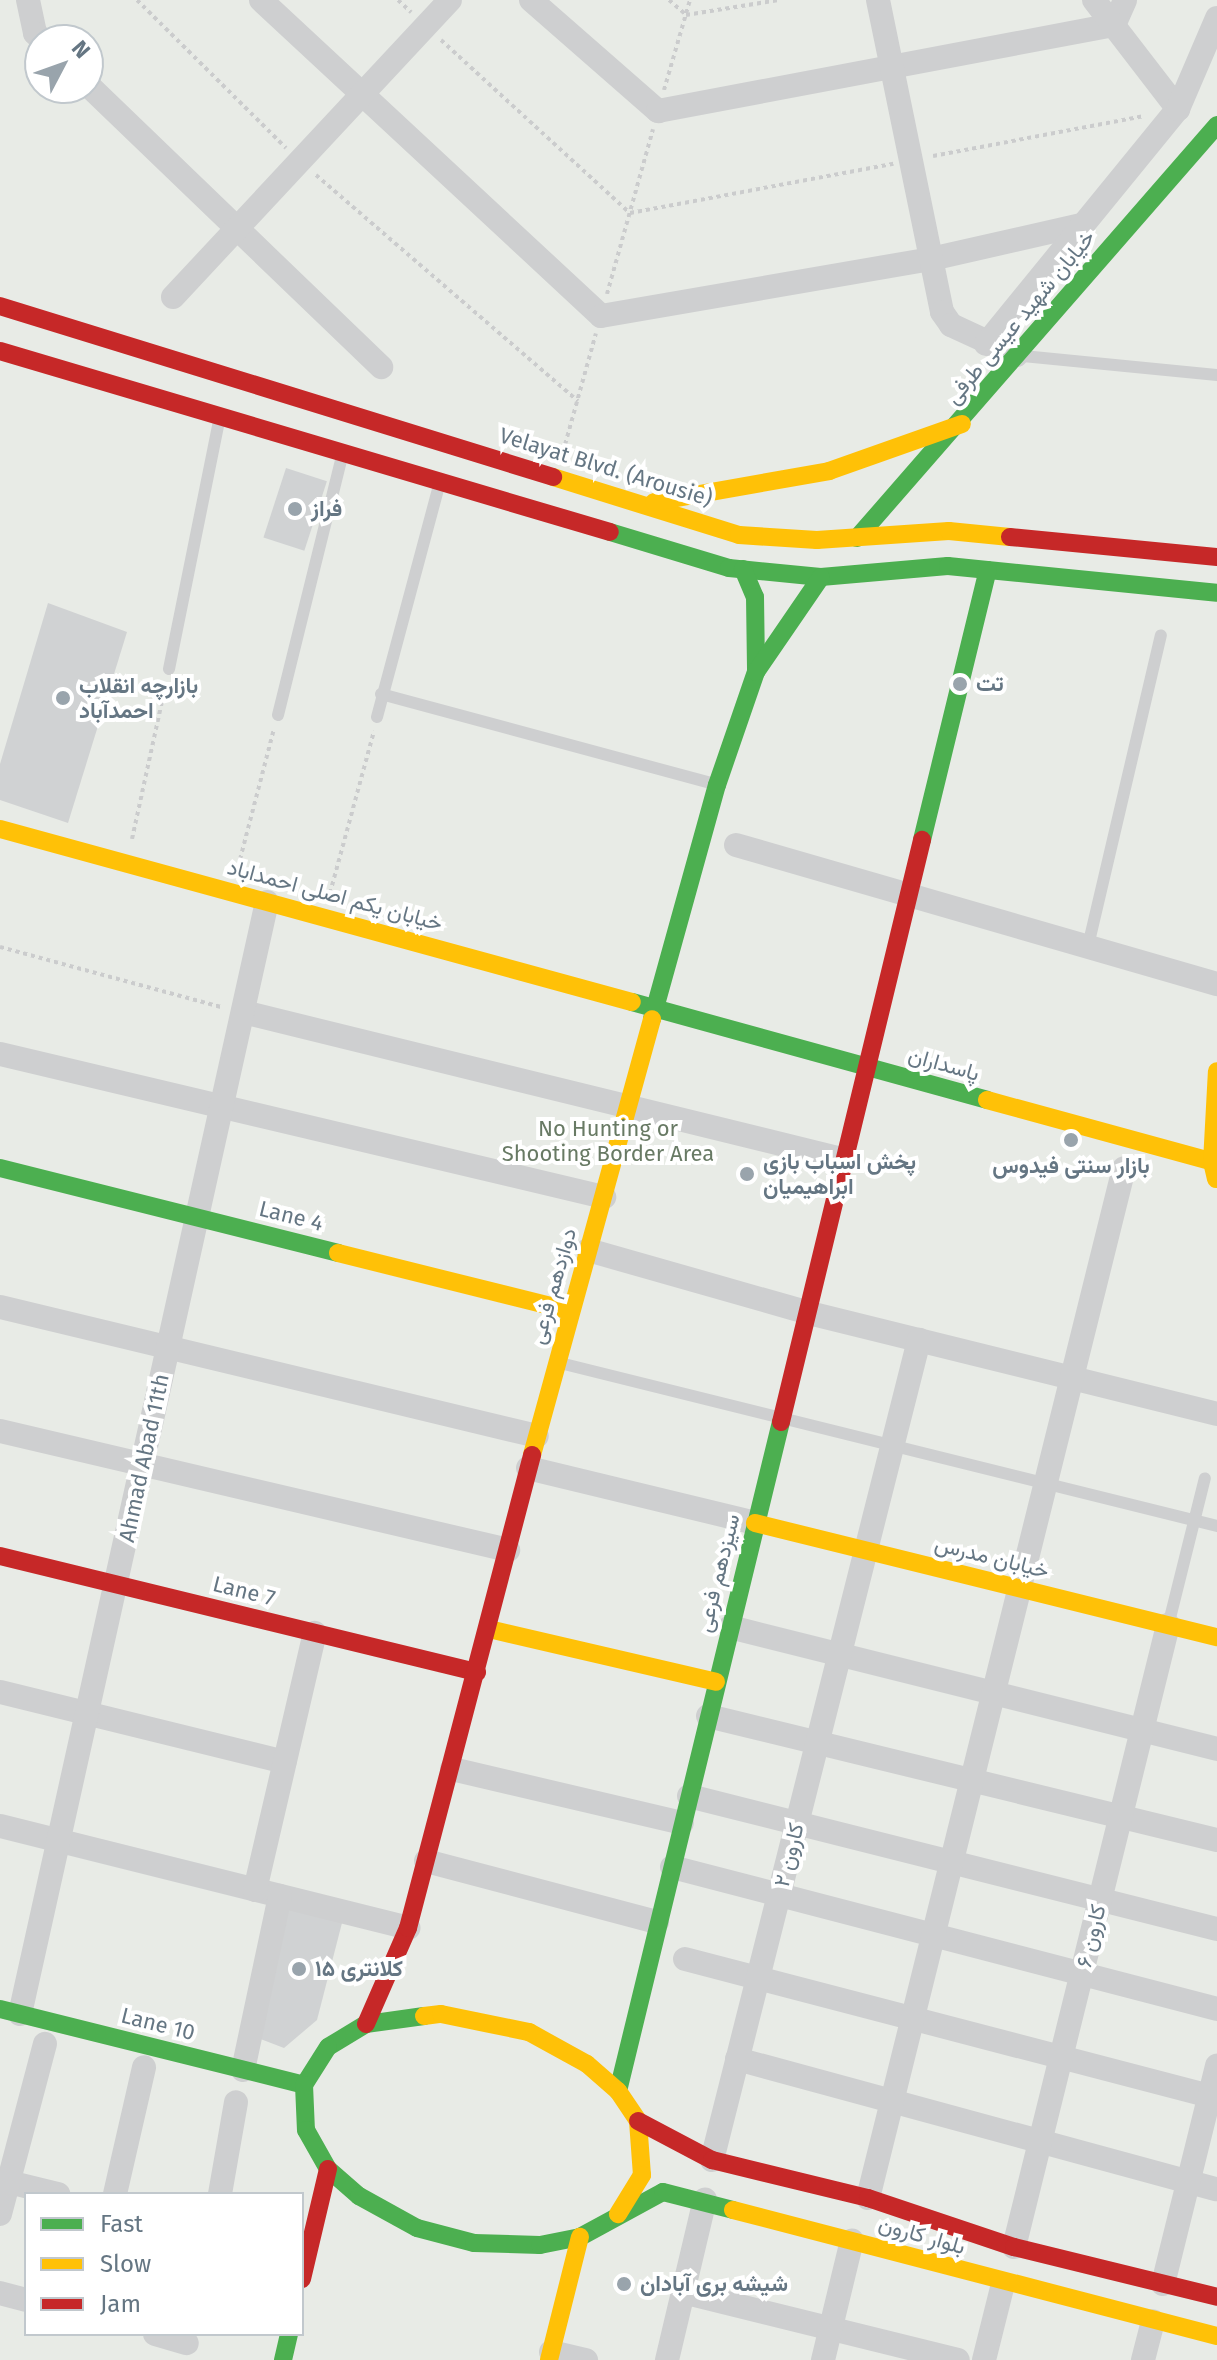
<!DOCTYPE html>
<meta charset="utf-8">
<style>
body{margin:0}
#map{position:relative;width:1217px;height:2360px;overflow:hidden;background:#f9f9f9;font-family:"Fira Sans",Vazirmatn,sans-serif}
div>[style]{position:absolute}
.green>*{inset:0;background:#e8ebe6}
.building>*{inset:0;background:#d0d2d3;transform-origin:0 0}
.path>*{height:4px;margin-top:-2px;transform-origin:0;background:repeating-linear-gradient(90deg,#cbcccd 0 4px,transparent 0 8px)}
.lane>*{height:12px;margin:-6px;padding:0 6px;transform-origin:6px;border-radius:6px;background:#cecfd0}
.street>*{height:24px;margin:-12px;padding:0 12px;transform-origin:12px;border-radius:12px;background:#cecfd0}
.fast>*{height:18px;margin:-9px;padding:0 9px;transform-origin:9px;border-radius:9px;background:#4caf50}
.slow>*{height:18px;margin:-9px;padding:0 9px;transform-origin:9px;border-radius:9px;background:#ffc107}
.jam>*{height:18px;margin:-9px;padding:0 9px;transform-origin:9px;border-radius:9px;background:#c62828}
.dots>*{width:22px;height:22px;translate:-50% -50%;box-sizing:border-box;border:4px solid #fff;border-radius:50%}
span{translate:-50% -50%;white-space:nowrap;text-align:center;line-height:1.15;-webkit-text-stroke:8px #fff;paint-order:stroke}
.street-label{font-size:22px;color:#657683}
.poi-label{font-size:22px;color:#657683;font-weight:700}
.left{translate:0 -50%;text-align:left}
.park-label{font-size:22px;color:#687a64}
.legend{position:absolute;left:24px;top:2192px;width:280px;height:144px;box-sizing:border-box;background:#fff;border:2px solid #c1c8cd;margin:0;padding:10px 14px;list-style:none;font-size:24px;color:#657683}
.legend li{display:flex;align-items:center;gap:16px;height:40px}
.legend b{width:40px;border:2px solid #c1c8cd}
.north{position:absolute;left:24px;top:24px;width:80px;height:80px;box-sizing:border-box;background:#fff;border:2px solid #c1c8cd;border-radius:50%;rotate:49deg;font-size:22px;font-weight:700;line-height:32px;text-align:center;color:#657683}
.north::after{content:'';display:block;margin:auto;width:28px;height:36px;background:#99a4ac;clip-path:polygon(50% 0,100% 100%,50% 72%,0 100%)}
</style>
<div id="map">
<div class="green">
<div style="clip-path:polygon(evenodd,0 0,1217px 0,1217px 2360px,0 2360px,0 0,40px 40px,88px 40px,88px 88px,40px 88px,40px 40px,0 0,26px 2194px,302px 2194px,302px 2334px,26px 2334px,26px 2194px)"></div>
</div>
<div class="building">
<div style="left:286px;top:468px;width:43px;height:73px;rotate:18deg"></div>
<div style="clip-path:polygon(48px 603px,127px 632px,68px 823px,0 800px,0 764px)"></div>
<div style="clip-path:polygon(286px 1906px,343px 1919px,317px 2020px,284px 2048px,250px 2035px)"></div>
</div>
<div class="path">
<div style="left:137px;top:0;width:210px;rotate:44.8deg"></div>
<div style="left:398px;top:0;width:18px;rotate:43deg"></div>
<div style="left:669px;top:0;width:23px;rotate:41deg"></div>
<div style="left:686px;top:15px;width:94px;rotate:-9.2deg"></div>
<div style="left:441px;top:40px;width:256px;rotate:42.5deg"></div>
<div style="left:630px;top:213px;width:268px;rotate:-10.6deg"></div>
<div style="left:664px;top:90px;width:94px;rotate:-73.9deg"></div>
<div style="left:933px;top:156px;width:215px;rotate:-10.7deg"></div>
<div style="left:316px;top:175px;width:346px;rotate:40.8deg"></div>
<div style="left:607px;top:294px;width:171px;rotate:-74.4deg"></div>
<div style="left:563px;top:452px;width:123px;rotate:-74.5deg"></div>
<div style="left:132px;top:839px;width:160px;rotate:-77.7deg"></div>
<div style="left:238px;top:867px;width:143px;rotate:-75.4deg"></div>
<div style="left:330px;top:893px;width:168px;rotate:-74.8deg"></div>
<div style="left:0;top:947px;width:229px;rotate:15.2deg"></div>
</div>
<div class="lane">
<div style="left:1023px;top:356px;width:195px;rotate:5.6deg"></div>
<div style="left:169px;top:669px;width:253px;rotate:-78.6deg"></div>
<div style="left:381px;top:694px;width:345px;rotate:15.1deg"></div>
<div style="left:278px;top:715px;width:266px;rotate:-76.1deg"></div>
<div style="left:377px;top:717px;width:239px;rotate:-75deg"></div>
<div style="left:1088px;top:946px;width:319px;rotate:-76.8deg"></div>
<div style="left:556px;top:1362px;width:681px;rotate:13.93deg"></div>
<div style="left:1169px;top:1622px;width:148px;rotate:-76deg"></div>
</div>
<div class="street">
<div style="left:28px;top:0;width:34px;rotate:78deg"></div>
<div style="left:35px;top:33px;width:10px;rotate:45deg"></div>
<div style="left:261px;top:0;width:464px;rotate:42.9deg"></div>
<div style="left:601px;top:316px;width:335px;rotate:-9.8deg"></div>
<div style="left:931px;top:259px;width:154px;rotate:-12.8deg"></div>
<div style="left:531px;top:0;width:169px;rotate:41.2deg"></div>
<div style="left:658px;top:111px;width:464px;rotate:-10.7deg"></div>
<div style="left:1114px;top:25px;width:27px;rotate:-66deg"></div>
<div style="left:878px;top:0;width:318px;rotate:78.4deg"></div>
<div style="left:942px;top:312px;width:16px;rotate:55deg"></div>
<div style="left:951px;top:325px;width:72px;rotate:24.8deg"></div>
<div style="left:1094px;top:0;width:138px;rotate:52.4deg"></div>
<div style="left:88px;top:85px;width:407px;rotate:43.9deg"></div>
<div style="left:173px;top:297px;width:406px;rotate:-47deg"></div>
<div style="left:986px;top:344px;width:303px;rotate:-50.8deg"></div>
<div style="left:1178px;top:109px;width:99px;rotate:-66.8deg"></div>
<div style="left:736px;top:845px;width:501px;rotate:16.12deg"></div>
<div style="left:243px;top:1012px;width:617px;rotate:13.79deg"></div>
<div style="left:0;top:1054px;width:621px;rotate:13.32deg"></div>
<div style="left:588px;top:1250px;width:226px;rotate:15.9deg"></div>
<div style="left:805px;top:1312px;width:424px;rotate:13.9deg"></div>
<div style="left:0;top:1307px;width:552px;rotate:13.51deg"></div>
<div style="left:0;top:1431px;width:522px;rotate:13.18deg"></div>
<div style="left:528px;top:1468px;width:234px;rotate:13.6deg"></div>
<div style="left:730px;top:1627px;width:502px;rotate:14.06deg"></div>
<div style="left:0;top:1692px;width:293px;rotate:13.8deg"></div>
<div style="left:708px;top:1716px;width:524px;rotate:13.69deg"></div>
<div style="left:452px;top:1769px;width:236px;rotate:13.2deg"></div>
<div style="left:689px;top:1796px;width:544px;rotate:14.14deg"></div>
<div style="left:0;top:1826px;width:421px;rotate:14deg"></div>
<div style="left:426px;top:1861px;width:239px;rotate:14.8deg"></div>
<div style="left:672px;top:1867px;width:563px;rotate:14.6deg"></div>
<div style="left:255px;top:1890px;width:264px;rotate:-76.9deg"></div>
<div style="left:685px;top:1959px;width:550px;rotate:14.64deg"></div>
<div style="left:20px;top:2014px;width:1139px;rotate:-77.48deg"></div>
<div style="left:737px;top:2059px;width:497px;rotate:15.2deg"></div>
<div style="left:243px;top:2070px;width:178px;rotate:-78deg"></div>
<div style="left:712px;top:2160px;width:846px;rotate:-75.83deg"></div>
<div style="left:0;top:2180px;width:60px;rotate:13.6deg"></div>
<div style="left:115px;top:2194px;width:130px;rotate:-77.1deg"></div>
<div style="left:220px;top:2194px;width:93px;rotate:-80.1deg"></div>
<div style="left:868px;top:2198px;width:1061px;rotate:-76.04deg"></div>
<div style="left:0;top:2214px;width:176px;rotate:-75.2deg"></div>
<div style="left:1014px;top:2247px;width:641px;rotate:-76.09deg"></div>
<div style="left:1163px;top:2284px;width:225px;rotate:-76.1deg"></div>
<div style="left:683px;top:2292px;width:283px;rotate:13.9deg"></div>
<div style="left:0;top:2293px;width:27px;rotate:15deg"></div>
<div style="left:155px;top:2334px;width:33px;rotate:16deg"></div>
<div style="left:551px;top:2352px;width:36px;rotate:13deg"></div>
<div style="left:667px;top:2360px;width:165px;rotate:-76.7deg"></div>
<div style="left:823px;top:2360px;width:123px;rotate:-76.4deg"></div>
<div style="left:984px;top:2360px;width:78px;rotate:-76deg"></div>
<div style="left:1143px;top:2360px;width:40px;rotate:-75.6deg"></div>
</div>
<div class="fast">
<div style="left:610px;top:532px;width:124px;rotate:16.8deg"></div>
<div style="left:729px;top:568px;width:92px;rotate:5.6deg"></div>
<div style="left:821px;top:577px;width:127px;rotate:-5deg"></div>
<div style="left:948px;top:566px;width:270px;rotate:5.7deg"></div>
<div style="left:857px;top:538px;width:548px;rotate:-48.92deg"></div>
<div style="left:743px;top:569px;width:30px;rotate:67deg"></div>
<div style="left:755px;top:597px;width:75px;rotate:89.2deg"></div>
<div style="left:922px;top:840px;width:278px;rotate:-76.3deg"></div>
<div style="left:632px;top:1002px;width:368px;rotate:15.4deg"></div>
<div style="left:652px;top:1019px;width:243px;rotate:-74.5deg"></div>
<div style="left:717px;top:785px;width:120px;rotate:-71deg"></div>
<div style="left:756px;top:672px;width:115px;rotate:-55.6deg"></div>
<div style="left:0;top:1168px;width:349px;rotate:14.1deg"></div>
<div style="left:0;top:2009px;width:313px;rotate:14deg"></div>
<div style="left:424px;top:2016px;width:59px;rotate:172.1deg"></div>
<div style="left:366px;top:2024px;width:44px;rotate:148.8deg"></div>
<div style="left:328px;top:2047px;width:45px;rotate:122.3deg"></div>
<div style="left:304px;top:2085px;width:45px;rotate:87.5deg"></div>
<div style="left:306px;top:2130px;width:45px;rotate:60.6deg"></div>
<div style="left:328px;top:2169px;width:41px;rotate:41.1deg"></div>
<div style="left:359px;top:2196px;width:66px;rotate:28.9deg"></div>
<div style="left:417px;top:2228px;width:59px;rotate:14.7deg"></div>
<div style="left:474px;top:2243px;width:66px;rotate:1.7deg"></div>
<div style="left:540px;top:2245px;width:41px;rotate:-11.3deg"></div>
<div style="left:580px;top:2237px;width:94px;rotate:-28.5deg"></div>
<div style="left:663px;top:2192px;width:72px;rotate:14.4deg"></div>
<div style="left:618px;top:2091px;width:689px;rotate:-76.31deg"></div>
<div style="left:283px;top:2360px;width:27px;rotate:-77deg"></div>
</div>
<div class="slow">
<div style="left:553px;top:477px;width:195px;rotate:17.3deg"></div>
<div style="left:739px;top:535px;width:78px;rotate:3.7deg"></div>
<div style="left:817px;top:540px;width:132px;rotate:-3.9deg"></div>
<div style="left:949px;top:531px;width:61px;rotate:5.6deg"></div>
<div style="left:654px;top:502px;width:178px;rotate:-10deg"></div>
<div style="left:829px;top:471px;width:141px;rotate:-19.5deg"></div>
<div style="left:0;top:829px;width:655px;rotate:15.31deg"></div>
<div style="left:987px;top:1100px;width:238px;rotate:15.3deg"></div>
<div style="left:1216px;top:1179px;width:17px;rotate:-103deg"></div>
<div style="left:1212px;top:1162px;width:91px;rotate:-86.9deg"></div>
<div style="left:338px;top:1253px;width:240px;rotate:14deg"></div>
<div style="left:532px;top:1455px;width:452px;rotate:-74.6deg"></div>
<div style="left:755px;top:1523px;width:476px;rotate:13.9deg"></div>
<div style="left:489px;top:1629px;width:233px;rotate:13.1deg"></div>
<div style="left:424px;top:2016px;width:17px;rotate:-7deg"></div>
<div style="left:441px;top:2014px;width:90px;rotate:11.6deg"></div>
<div style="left:529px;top:2032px;width:66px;rotate:28.9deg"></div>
<div style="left:587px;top:2064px;width:41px;rotate:41.1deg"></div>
<div style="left:618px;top:2091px;width:36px;rotate:56deg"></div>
<div style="left:638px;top:2121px;width:54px;rotate:85.8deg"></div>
<div style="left:642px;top:2175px;width:46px;rotate:121.6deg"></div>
<div style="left:733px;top:2210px;width:500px;rotate:14.59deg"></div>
<div style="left:549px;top:2360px;width:127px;rotate:-75.9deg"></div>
</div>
<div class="jam">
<div style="left:0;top:306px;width:579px;rotate:17.18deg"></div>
<div style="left:0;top:351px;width:636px;rotate:16.53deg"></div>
<div style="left:1010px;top:537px;width:208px;rotate:5.5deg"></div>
<div style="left:781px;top:1422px;width:599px;rotate:-76.38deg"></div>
<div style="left:0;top:1556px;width:491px;rotate:13.7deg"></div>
<div style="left:366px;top:2024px;width:105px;rotate:-66.4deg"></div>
<div style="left:408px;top:1928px;width:489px;rotate:-75.3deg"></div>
<div style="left:638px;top:2121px;width:84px;rotate:27.8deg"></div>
<div style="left:712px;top:2160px;width:161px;rotate:13.7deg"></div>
<div style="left:868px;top:2198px;width:154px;rotate:18.6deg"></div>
<div style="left:1014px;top:2247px;width:209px;rotate:13.8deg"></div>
<div style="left:302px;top:2279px;width:113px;rotate:-76.7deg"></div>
</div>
<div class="dots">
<div style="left:295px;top:509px;background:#99a4ac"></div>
<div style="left:960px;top:684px;background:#99a4ac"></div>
<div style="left:63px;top:698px;background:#99a4ac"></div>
<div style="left:1071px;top:1140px;background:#99a4ac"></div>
<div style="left:747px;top:1174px;background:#99a4ac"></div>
<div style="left:299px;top:1969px;background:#99a4ac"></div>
<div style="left:624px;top:2284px;background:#99a4ac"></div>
</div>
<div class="street-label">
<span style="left:1020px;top:317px;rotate:-50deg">خیابان شهید عیسی طرفی</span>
<span style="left:606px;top:467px;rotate:17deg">Velayat Blvd. (Arousie)</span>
<span style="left:335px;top:895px;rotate:15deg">خیابان یکم اصلی احمداباد</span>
<span style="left:944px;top:1064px;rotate:16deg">پاسداران</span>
<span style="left:291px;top:1216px;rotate:14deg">Lane 4</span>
<span style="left:553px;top:1286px;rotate:-74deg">دوازدهم فرعی</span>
<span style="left:144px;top:1458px;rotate:-78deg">Ahmad Abad 11th</span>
<span style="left:992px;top:1557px;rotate:14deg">خیابان مدرس</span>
<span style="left:718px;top:1573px;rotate:-76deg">سیزدهم فرعی</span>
<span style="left:244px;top:1591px;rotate:14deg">Lane 7</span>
<span style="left:789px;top:1855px;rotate:-76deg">کارون ۲</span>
<span style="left:1091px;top:1936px;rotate:-76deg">کارون ۶</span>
<span style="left:158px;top:2024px;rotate:14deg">Lane 10</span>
<span style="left:922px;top:2235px;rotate:16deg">بلوار کارون</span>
</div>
<div class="poi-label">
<span class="left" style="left:311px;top:509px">فراز</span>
<span class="left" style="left:976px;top:684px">تت</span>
<span class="left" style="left:79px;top:698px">بازارچه انقلاب<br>احمدآباد</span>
<span class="left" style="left:763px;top:1174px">پخش اسباب بازی<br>ابراهیمیان</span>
<span style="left:1071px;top:1166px">بازار سنتی فیدوس</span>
<span class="left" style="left:315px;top:1969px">کلانتری ۱۵</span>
<span class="left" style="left:640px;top:2284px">شیشه بری آبادان</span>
</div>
<div class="park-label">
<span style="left:608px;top:1141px">No Hunting or<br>Shooting Border Area</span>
</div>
<ul class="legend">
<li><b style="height:10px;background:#4caf50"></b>Fast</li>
<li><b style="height:10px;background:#ffc107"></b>Slow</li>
<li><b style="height:10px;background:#c62828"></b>Jam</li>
</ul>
<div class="north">N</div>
</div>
